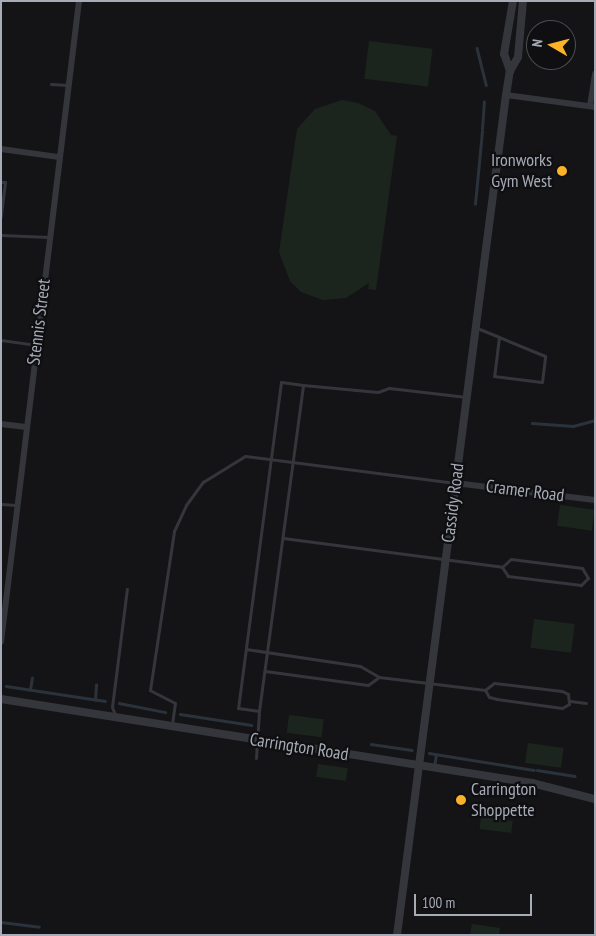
<!DOCTYPE html>
<style>
body{margin:0}
#map{position:relative;width:596px;height:936px;overflow:hidden;background:#141416;font-family:"PT Sans Narrow",sans-serif}
div>[style]{position:absolute}
.green>*{inset:0;background:#1c251d;transform-origin:0 0}
.stream>*{height:2.5px;margin:-1.25px;padding:0 1.25px;transform-origin:1.25px;border-radius:1.25px;background:#2a333b}
.service>*{height:3px;margin:-1.5px;padding:0 1.5px;transform-origin:1.5px;border-radius:1.5px;background:#35363c}
.minor>*{height:6px;margin:-3px;padding:0 3px;transform-origin:3px;border-radius:3px;background:#35363c}
.tertiary>*{height:8px;margin:-4px;padding:0 4px;transform-origin:4px;border-radius:4px;background:#35363c}
.dots>*{width:14px;height:14px;translate:-50% -50%;box-sizing:border-box;border:2px solid #0f0f11;border-radius:50%}
span{translate:-50% -50%;white-space:nowrap;text-align:center;line-height:1.15;-webkit-text-stroke:4.5px #0f0f11;paint-order:stroke}
.poi-label{font-size:18px;color:#a6abb7}
.right{translate:-100% -50%;text-align:right}
.left{translate:0 -50%;text-align:left}
.street-label{font-size:18px;color:#a6abb7}
.frame{position:absolute;inset:0;border:2px solid #a6abb7;pointer-events:none}
.north{position:absolute;left:526px;top:20px;width:50px;height:50px;box-sizing:border-box;background:#0f0f11;border:1px solid #4b4d53;border-radius:50%;rotate:278deg;font-size:14px;font-weight:700;line-height:20px;text-align:center;color:#a6abb7}
.north::after{content:'';display:block;margin:auto;width:18px;height:22px;background:#fab329;clip-path:polygon(50% 0,100% 100%,50% 72%,0 100%)}
.scale{position:absolute;left:414px;top:894px;width:118px;height:22px;box-sizing:border-box;border:2px solid #a6abb7;border-top:0;padding-left:6px;font-size:15px;line-height:18px;white-space:nowrap;color:#a6abb7;-webkit-text-stroke:4px #0f0f11;paint-order:stroke}
</style>
<div id="map">
<div class="green">
<div style="left:369px;top:41px;width:64px;height:38px;rotate:7deg"></div>
<div style="clip-path:polygon(342px 100px,358px 103px,375px 111px,391px 135px,397px 136px,376px 290px,368px 289px,369px 283px,346px 298px,323px 300px,301px 292px,290px 281px,279px 252px,297px 129px,315px 109px)"></div>
<div style="left:560px;top:505px;width:35px;height:21px;rotate:8deg"></div>
<div style="left:534px;top:619px;width:41px;height:29px;rotate:7deg"></div>
<div style="left:289px;top:715px;width:35px;height:18px;rotate:7deg"></div>
<div style="left:528px;top:743px;width:36px;height:20px;rotate:8deg"></div>
<div style="left:318px;top:764px;width:30px;height:13px;rotate:8deg"></div>
<div style="left:481px;top:817px;width:32px;height:12px;rotate:7deg"></div>
<div style="clip-path:polygon(472px 924px,500px 928px,499px 935px,470px 935px)"></div>
</div>
<div class="stream">
<div style="left:477px;top:48px;width:38px;rotate:76deg"></div>
<div style="left:482px;top:129px;width:27px;rotate:-86deg"></div>
<div style="left:475px;top:204px;width:73px;rotate:-84.5deg"></div>
<div style="left:532px;top:423px;width:41px;rotate:4.2deg"></div>
<div style="left:573px;top:426px;width:23px;rotate:-15deg"></div>
<div style="left:6px;top:686px;width:100px;rotate:8.6deg"></div>
<div style="left:30px;top:690px;width:12px;rotate:-81deg"></div>
<div style="left:95px;top:700px;width:15px;rotate:-86deg"></div>
<div style="left:119px;top:703px;width:47px;rotate:11.1deg"></div>
<div style="left:180px;top:714px;width:72px;rotate:8.8deg"></div>
<div style="left:371px;top:744px;width:41px;rotate:8.3deg"></div>
<div style="left:429px;top:753px;width:106px;rotate:9.2deg"></div>
<div style="left:434px;top:767px;width:12px;rotate:-81deg"></div>
<div style="left:537px;top:770px;width:38px;rotate:9deg"></div>
<div style="left:1px;top:922px;width:38px;rotate:7deg"></div>
</div>
<div class="service">
<div style="left:51px;top:84px;width:17px;rotate:3deg"></div>
<div style="left:1px;top:182px;width:4px"></div>
<div style="left:5px;top:182px;width:35px;rotate:97deg"></div>
<div style="left:1px;top:235px;width:48px;rotate:2.4deg"></div>
<div style="left:477px;top:328px;width:24px;rotate:22deg"></div>
<div style="left:499px;top:337px;width:39px;rotate:97deg"></div>
<div style="left:494px;top:376px;width:48px;rotate:7.1deg"></div>
<div style="left:542px;top:382px;width:26px;rotate:-83deg"></div>
<div style="left:545px;top:356px;width:50px;rotate:-157.6deg"></div>
<div style="left:1px;top:340px;width:35px;rotate:8deg"></div>
<div style="left:303px;top:385px;width:75px;rotate:5.3deg"></div>
<div style="left:378px;top:392px;width:12px;rotate:-20deg"></div>
<div style="left:389px;top:388px;width:78px;rotate:6.7deg"></div>
<div style="left:1px;top:504px;width:15px;rotate:4deg"></div>
<div style="left:283px;top:538px;width:221px;rotate:7.5deg"></div>
<div style="left:511px;top:559px;width:72px;rotate:7.2deg"></div>
<div style="left:582px;top:568px;width:12px;rotate:59deg"></div>
<div style="left:588px;top:578px;width:10px;rotate:135deg"></div>
<div style="left:581px;top:585px;width:74px;rotate:-173deg"></div>
<div style="left:508px;top:576px;width:11px;rotate:-124deg"></div>
<div style="left:502px;top:567px;width:12px;rotate:-42deg"></div>
<div style="left:246px;top:649px;width:115px;rotate:8.5deg"></div>
<div style="left:360px;top:666px;width:22px;rotate:30deg"></div>
<div style="left:379px;top:677px;width:14px;rotate:144deg"></div>
<div style="left:368px;top:685px;width:104px;rotate:-172.3deg"></div>
<div style="left:379px;top:677px;width:107px;rotate:7deg"></div>
<div style="left:494px;top:683px;width:68px;rotate:6.7deg"></div>
<div style="left:562px;top:691px;width:7px;rotate:27deg"></div>
<div style="left:568px;top:694px;width:10px;rotate:84deg"></div>
<div style="left:569px;top:704px;width:8px;rotate:150deg"></div>
<div style="left:562px;top:708px;width:66px;rotate:-172.1deg"></div>
<div style="left:497px;top:699px;width:8px;rotate:-166deg"></div>
<div style="left:489px;top:697px;width:8px;rotate:-120deg"></div>
<div style="left:485px;top:690px;width:11px;rotate:-38deg"></div>
<div style="left:570px;top:701px;width:16px;rotate:7deg"></div>
<div style="left:116px;top:717px;width:11px;rotate:-112deg"></div>
<div style="left:112px;top:707px;width:119px;rotate:-82.8deg"></div>
<div style="left:172px;top:724px;width:21px;rotate:-82deg"></div>
<div style="left:175px;top:703px;width:28px;rotate:-153deg"></div>
<div style="left:150px;top:690px;width:161px;rotate:-81.4deg"></div>
<div style="left:174px;top:531px;width:29px;rotate:-65deg"></div>
<div style="left:186px;top:505px;width:29px;rotate:-54deg"></div>
<div style="left:203px;top:482px;width:49px;rotate:-31.8deg"></div>
<div style="left:245px;top:456px;width:212px;rotate:7.3deg"></div>
<div style="left:256px;top:758px;width:47px;rotate:-86.3deg"></div>
<div style="left:259px;top:711px;width:329px;rotate:-82.3deg"></div>
<div style="left:303px;top:385px;width:22px;rotate:-172deg"></div>
<div style="left:281px;top:382px;width:329px;rotate:97.5deg"></div>
<div style="left:238px;top:708px;width:21px;rotate:8deg"></div>
</div>
<div class="minor">
<div style="left:506px;top:95px;width:90px;rotate:7.7deg"></div>
<div style="left:590px;top:106px;width:33px;rotate:-81deg"></div>
<div style="left:1px;top:149px;width:59px;rotate:7.9deg"></div>
<div style="left:1px;top:424px;width:25px;rotate:7deg"></div>
<div style="left:455px;top:483px;width:141px;rotate:6.9deg"></div>
<div style="left:1px;top:642px;width:646px;rotate:-83.06deg"></div>
</div>
<div class="tertiary">
<div style="left:510px;top:71px;width:18px;rotate:-109deg"></div>
<div style="left:504px;top:54px;width:54px;rotate:-80.4deg"></div>
<div style="left:1px;top:699px;width:538px;rotate:8.99deg"></div>
<div style="left:532px;top:783px;width:65px;rotate:14.3deg"></div>
<div style="left:397px;top:935px;width:847px;rotate:-82.61deg"></div>
<div style="left:506px;top:95px;width:24px;rotate:-81deg"></div>
<div style="left:510px;top:71px;width:16px;rotate:-60deg"></div>
<div style="left:518px;top:57px;width:56px;rotate:-84.9deg"></div>
</div>
<div class="dots">
<div style="left:562px;top:171px;background:#fab329"></div>
<div style="left:461px;top:800px;background:#fab329"></div>
</div>
<div class="poi-label">
<span class="right" style="left:552px;top:171px">Ironworks<br>Gym West</span>
<span class="left" style="left:471px;top:800px">Carrington<br>Shoppette</span>
</div>
<div class="street-label">
<span style="left:39px;top:322px;rotate:-83deg">Stennis Street</span>
<span style="left:525px;top:491px;rotate:7deg">Cramer Road</span>
<span style="left:453px;top:503px;rotate:-83deg">Cassidy Road</span>
<span style="left:299px;top:747px;rotate:9deg">Carrington Road</span>
</div>
<div class="frame"></div>
<div class="north">N</div>
<div class="scale">100 m</div>
</div>
